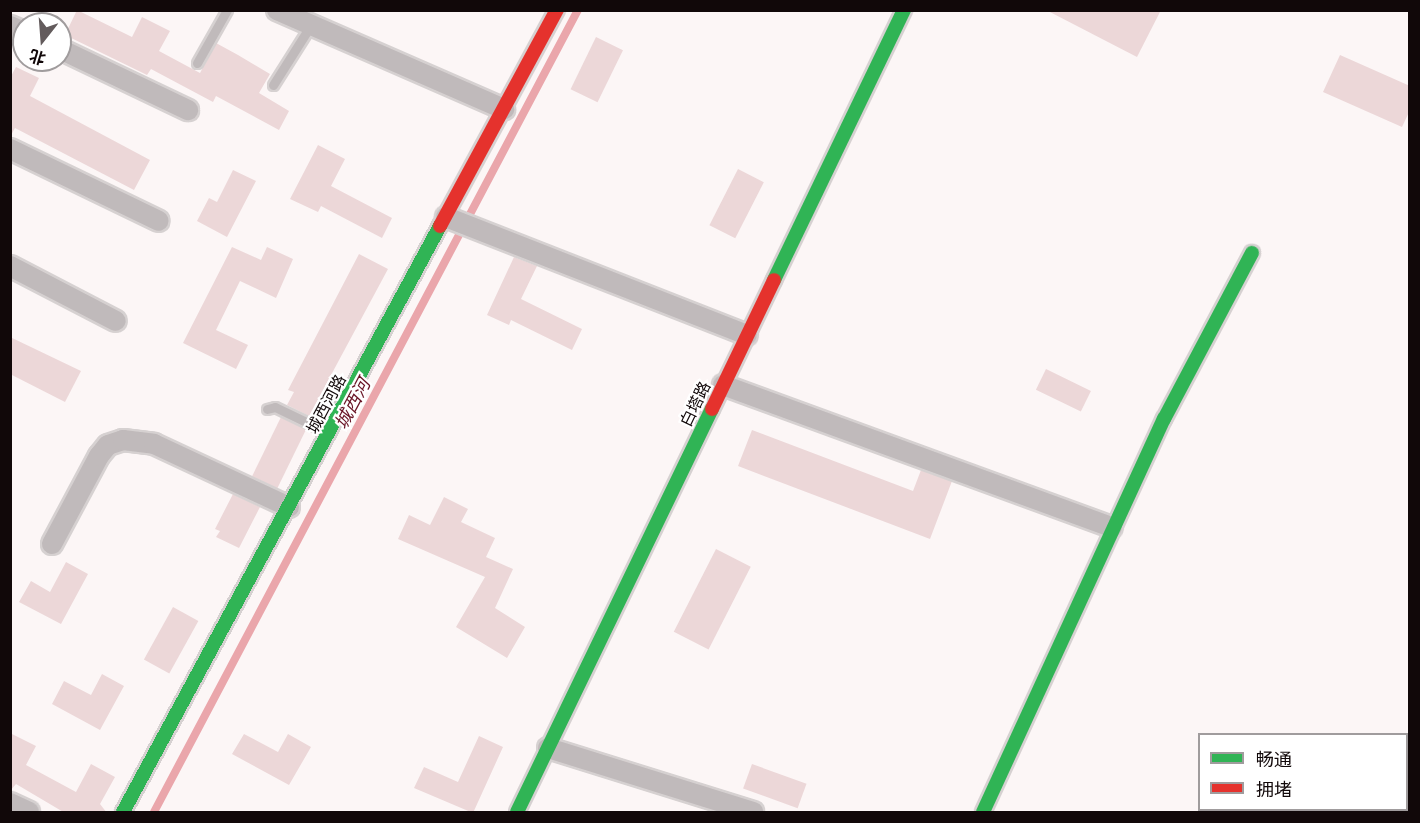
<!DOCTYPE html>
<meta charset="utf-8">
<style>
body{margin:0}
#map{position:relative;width:1420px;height:823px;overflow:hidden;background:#fcf6f6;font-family:Mulish,"Noto Sans SC",sans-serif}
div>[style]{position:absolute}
.stream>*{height:8px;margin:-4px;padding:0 4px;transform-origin:4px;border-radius:4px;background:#eaa6ab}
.building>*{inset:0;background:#ecd7d8;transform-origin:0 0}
.roads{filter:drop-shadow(2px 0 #d6d1d1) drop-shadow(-2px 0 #d6d1d1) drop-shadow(0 2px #d6d1d1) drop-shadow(0 -2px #d6d1d1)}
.lane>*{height:9px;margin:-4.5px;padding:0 4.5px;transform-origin:4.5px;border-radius:4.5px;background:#c0babb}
.street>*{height:20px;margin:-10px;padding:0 10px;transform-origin:10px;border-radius:10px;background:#c0babb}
.fast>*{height:14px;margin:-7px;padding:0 7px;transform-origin:7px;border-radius:7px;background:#30b455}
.jam>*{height:14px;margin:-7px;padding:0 7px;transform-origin:7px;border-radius:7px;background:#e5322d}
span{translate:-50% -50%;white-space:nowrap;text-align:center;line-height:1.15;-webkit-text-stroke:4.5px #fff;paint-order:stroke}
.street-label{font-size:16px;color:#110809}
.water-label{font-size:18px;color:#681324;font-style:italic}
.frame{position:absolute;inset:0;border:12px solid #110809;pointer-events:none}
.legend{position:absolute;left:1198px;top:733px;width:210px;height:78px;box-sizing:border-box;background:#fff;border:2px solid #a09c9d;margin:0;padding:8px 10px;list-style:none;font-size:18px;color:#110809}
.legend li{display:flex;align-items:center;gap:12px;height:30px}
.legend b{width:30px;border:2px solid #a09c9d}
.north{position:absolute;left:12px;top:12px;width:60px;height:60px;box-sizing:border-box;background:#fff;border:2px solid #a09c9d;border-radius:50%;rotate:197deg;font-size:16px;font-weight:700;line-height:24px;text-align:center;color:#110809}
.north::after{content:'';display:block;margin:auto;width:21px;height:27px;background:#635b5c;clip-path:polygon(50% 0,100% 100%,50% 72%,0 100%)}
</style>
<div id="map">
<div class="stream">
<div style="left:154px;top:812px;width:907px;rotate:-62.14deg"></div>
</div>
<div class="building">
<div style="clip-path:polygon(77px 10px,132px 37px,142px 17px,170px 31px,159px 51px,200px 73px,216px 43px,238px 55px,270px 74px,259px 93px,289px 111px,279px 130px,216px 96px,213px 102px,151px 69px,147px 75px,65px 35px)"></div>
<div style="clip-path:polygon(1046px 10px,1161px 10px,1137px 57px)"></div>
<div style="left:596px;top:37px;width:30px;height:58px;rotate:26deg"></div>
<div style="clip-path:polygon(1340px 55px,1410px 86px,1410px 110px,1402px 127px,1323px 92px)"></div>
<div style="clip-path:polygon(16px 67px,39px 78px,30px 96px,150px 160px,134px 190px,15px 128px,10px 137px,10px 78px)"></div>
<div style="clip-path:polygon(318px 145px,345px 159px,331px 186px,392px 218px,382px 238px,321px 206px,318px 212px,290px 199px)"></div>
<div style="left:738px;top:169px;width:29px;height:63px;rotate:27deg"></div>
<div style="clip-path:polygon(233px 170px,256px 181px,227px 237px,197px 221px,209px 198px,217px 202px)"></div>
<div style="clip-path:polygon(232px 247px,261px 260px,267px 247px,293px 259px,276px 298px,240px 281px,216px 330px,248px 345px,236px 369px,183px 343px)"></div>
<div style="clip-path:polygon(359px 254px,388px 269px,309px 416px,287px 405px,294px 392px,288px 390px)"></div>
<div style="clip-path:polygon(514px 257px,537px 266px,521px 299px,582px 329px,572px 350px,511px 320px,509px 325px,487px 315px)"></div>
<div style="clip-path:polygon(10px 337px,81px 371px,65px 402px,10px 374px)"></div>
<div style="left:1046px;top:369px;width:50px;height:23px;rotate:26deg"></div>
<div style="left:281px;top:417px;width:28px;height:66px;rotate:26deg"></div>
<div style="clip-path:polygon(752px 430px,913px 491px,921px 470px,952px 481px,930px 539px,738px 466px)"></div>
<div style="clip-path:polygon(233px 494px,260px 507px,239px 548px,216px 537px,220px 531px,215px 529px)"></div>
<div style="clip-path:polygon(444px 497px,468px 509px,461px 522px,495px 538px,486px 557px,513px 569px,495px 608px,525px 627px,507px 658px,456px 627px,485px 577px,398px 539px,409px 515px,430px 525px)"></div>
<div style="left:716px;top:549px;width:39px;height:93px;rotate:27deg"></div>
<div style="clip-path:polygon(66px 562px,88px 574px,61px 624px,19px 602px,31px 581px,50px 592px)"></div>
<div style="left:173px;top:607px;width:29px;height:60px;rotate:29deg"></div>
<div style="clip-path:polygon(102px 674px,124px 686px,100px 730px,52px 704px,64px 681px,91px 695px)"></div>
<div style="clip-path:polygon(10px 733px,36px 746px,26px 765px,76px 792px,91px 764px,115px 777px,100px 804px,107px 813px,65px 813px,16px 784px,10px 791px)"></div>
<div style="clip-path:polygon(244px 734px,278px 752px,288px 734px,311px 747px,289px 785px,232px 754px)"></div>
<div style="clip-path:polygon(479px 736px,503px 747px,473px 813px,414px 788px,424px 767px,458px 782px)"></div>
<div style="left:752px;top:764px;width:58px;height:26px;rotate:20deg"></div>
</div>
<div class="roads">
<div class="lane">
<div style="left:197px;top:63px;width:61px;rotate:-60.5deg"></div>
<div style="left:273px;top:85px;width:71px;rotate:-57.7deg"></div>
<div style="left:267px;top:409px;width:8px;rotate:-14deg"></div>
<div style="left:275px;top:407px;width:58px;rotate:25.7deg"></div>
</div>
<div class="street">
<div style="left:277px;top:10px;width:248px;rotate:23.6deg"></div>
<div style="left:10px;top:26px;width:15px;rotate:23deg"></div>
<div style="left:60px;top:49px;width:142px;rotate:25.5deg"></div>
<div style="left:10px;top:149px;width:165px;rotate:25.8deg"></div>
<div style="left:446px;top:217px;width:323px;rotate:21.4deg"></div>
<div style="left:10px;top:266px;width:119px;rotate:27.4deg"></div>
<div style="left:723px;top:385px;width:414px;rotate:20.1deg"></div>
<div style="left:52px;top:544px;width:100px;rotate:-61.9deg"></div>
<div style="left:99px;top:456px;width:14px;rotate:-51deg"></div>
<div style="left:108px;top:445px;width:16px;rotate:-18deg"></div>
<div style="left:123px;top:440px;width:31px;rotate:7deg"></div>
<div style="left:154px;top:444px;width:149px;rotate:25deg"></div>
<div style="left:548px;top:748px;width:215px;rotate:17.3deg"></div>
<div style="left:10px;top:803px;width:21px;rotate:25deg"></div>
</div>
<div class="fast">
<div style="left:774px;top:280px;width:300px;rotate:-64.3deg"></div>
<div style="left:123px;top:812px;width:666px;rotate:-61.59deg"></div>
<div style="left:517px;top:812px;width:448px;rotate:-64.2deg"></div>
<div style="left:983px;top:812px;width:433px;rotate:-65.3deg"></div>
<div style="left:1164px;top:419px;width:188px;rotate:-62.1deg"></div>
</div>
<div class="jam">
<div style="left:440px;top:226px;width:246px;rotate:-61.6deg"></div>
<div style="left:712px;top:409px;width:143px;rotate:-64.3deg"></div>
</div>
</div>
<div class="street-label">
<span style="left:326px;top:404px;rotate:-62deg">城西河路</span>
<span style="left:695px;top:404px;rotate:-64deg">白塔路</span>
</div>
<div class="water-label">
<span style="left:353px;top:404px;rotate:-62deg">城西河</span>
</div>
<div class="frame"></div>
<ul class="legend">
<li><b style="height:8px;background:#30b455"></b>畅通</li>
<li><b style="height:8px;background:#e5322d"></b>拥堵</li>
</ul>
<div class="north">北</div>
</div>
